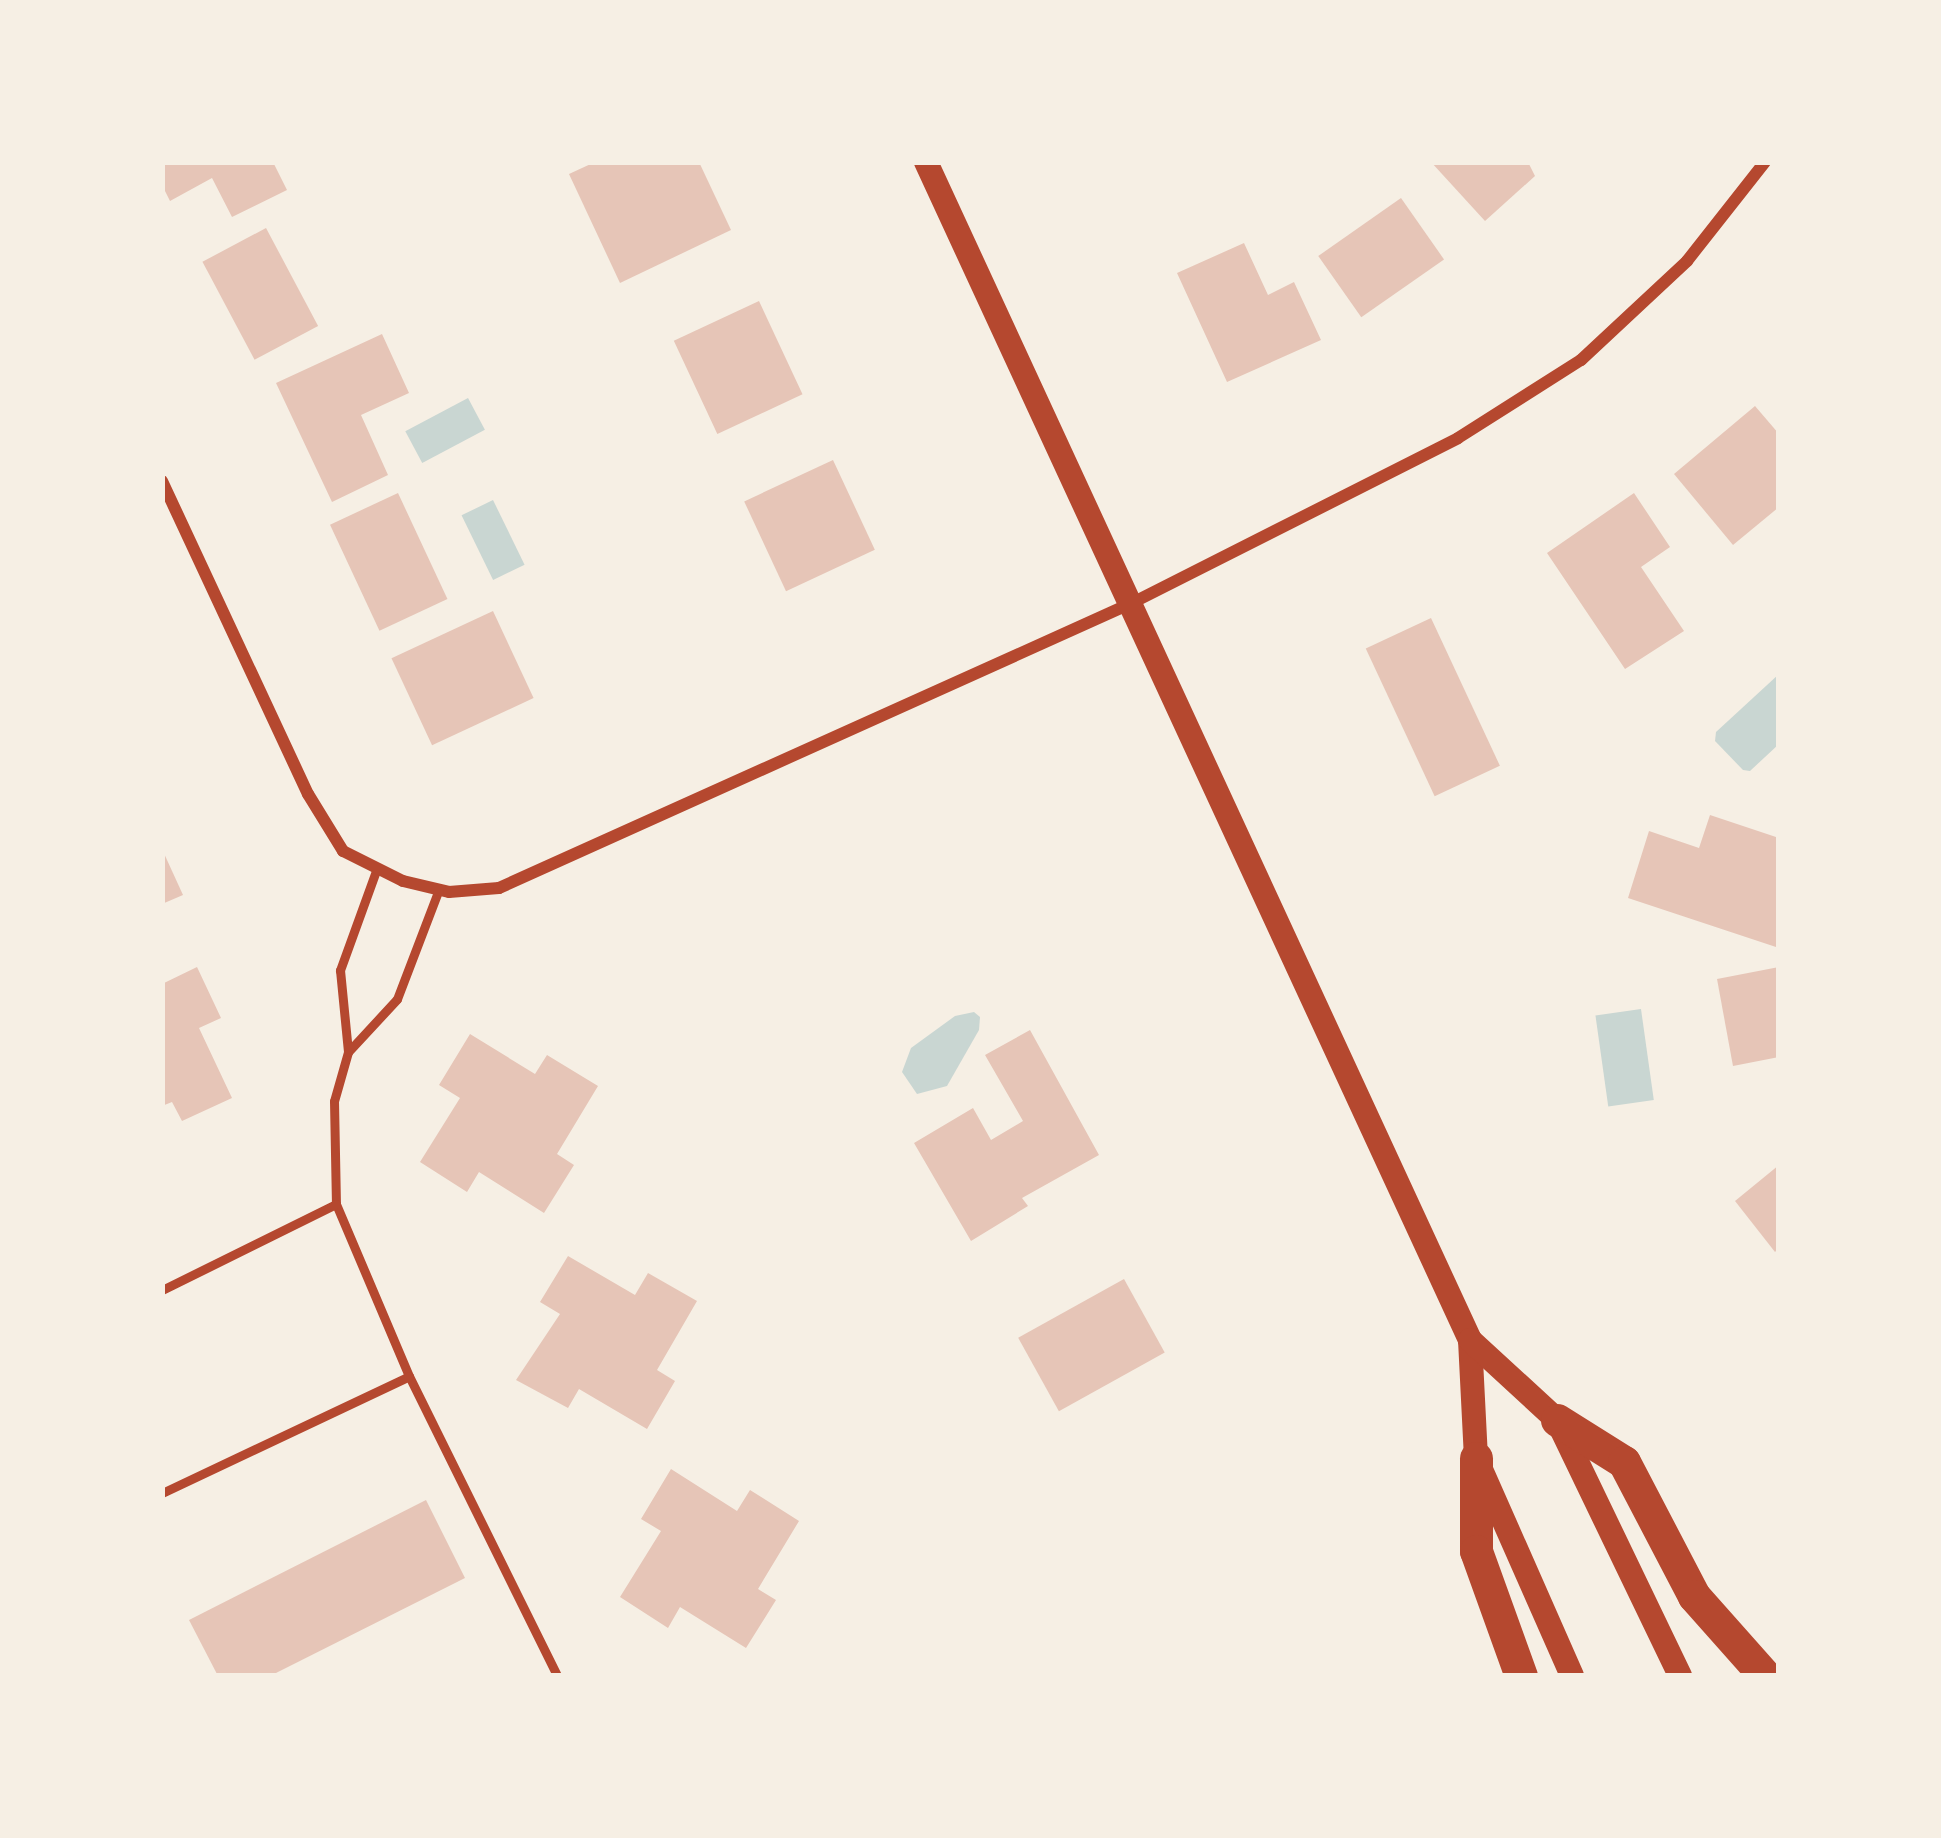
<!DOCTYPE html>
<style>
body{margin:0}
#map{position:relative;width:1941px;height:1838px;overflow:hidden;background:#f6efe4;font-family:"Nunito Sans",sans-serif}
div>[style]{position:absolute}
.water>*{inset:0;background:#c9d6d2;transform-origin:0 0}
.building>*{inset:0;background:#e6c5b7;transform-origin:0 0}
.service>*{height:9px;margin:-4.5px;padding:0 4.5px;transform-origin:4.5px;border-radius:4.5px;background:#b5482f}
.minor>*{height:12px;margin:-6px;padding:0 6px;transform-origin:6px;border-radius:6px;background:#b5482f}
.secondary>*{height:24px;margin:-12px;padding:0 12px;transform-origin:12px;border-radius:12px;background:#b5482f}
.trunk>*{height:33px;margin:-16.5px;padding:0 16.5px;transform-origin:16.5px;border-radius:16.5px;background:#b5482f}
span{translate:-50% -50%;white-space:nowrap;text-align:center;line-height:1.15;-webkit-text-stroke:10px #f6efe4;paint-order:stroke}
.frame{position:absolute;inset:0;border:165px solid #f6efe4;pointer-events:none}
</style>
<div id="map">
<div class="water">
<div style="left:468px;top:398px;width:36px;height:71px;rotate:62deg"></div>
<div style="left:493px;top:500px;width:72px;height:35px;rotate:64deg"></div>
<div style="clip-path:polygon(1779px 674px,1779px 744px,1750px 771px,1743px 770px,1715px 741px,1716px 732px)"></div>
<div style="left:1641px;top:1009px;width:92px;height:46px;rotate:82deg"></div>
<div style="clip-path:polygon(974px 1012px,980px 1017px,979px 1030px,947px 1086px,917px 1094px,902px 1072px,911px 1048px,955px 1016px)"></div>
</div>
<div class="building">
<div style="clip-path:polygon(162px 162px,273px 162px,287px 190px,232px 217px,212px 178px,170px 201px,162px 185px)"></div>
<div style="clip-path:polygon(595px 162px,699px 162px,731px 230px,620px 283px,569px 174px)"></div>
<div style="clip-path:polygon(1431px 162px,1528px 162px,1535px 176px,1485px 221px)"></div>
<div style="left:1401px;top:198px;width:75px;height:101px;rotate:55deg"></div>
<div style="left:266px;top:228px;width:111px;height:72px;rotate:62deg"></div>
<div style="clip-path:polygon(1244px 243px,1268px 295px,1294px 282px,1321px 340px,1227px 382px,1177px 273px)"></div>
<div style="left:759px;top:301px;width:103px;height:94px;rotate:65deg"></div>
<div style="clip-path:polygon(382px 334px,409px 393px,361px 415px,388px 475px,332px 502px,276px 383px)"></div>
<div style="clip-path:polygon(1755px 406px,1779px 434px,1779px 507px,1733px 545px,1674px 474px)"></div>
<div style="left:833px;top:460px;width:99px;height:98px;rotate:65deg"></div>
<div style="left:398px;top:493px;width:117px;height:75px;rotate:65deg"></div>
<div style="clip-path:polygon(1634px 493px,1670px 547px,1641px 567px,1684px 631px,1625px 669px,1547px 553px)"></div>
<div style="left:493px;top:611px;width:96px;height:112px;rotate:65deg"></div>
<div style="left:1431px;top:618px;width:163px;height:72px;rotate:65deg"></div>
<div style="clip-path:polygon(1710px 815px,1779px 838px,1779px 948px,1628px 898px,1649px 831px,1699px 848px)"></div>
<div style="clip-path:polygon(162px 849px,183px 895px,162px 904px)"></div>
<div style="clip-path:polygon(197px 967px,221px 1018px,199px 1028px,232px 1098px,182px 1121px,172px 1102px,162px 1106px,162px 984px)"></div>
<div style="clip-path:polygon(1779px 967px,1779px 1057px,1733px 1066px,1717px 979px)"></div>
<div style="clip-path:polygon(1030px 1030px,1099px 1155px,1022px 1198px,1028px 1206px,971px 1241px,914px 1143px,973px 1108px,991px 1140px,1023px 1121px,985px 1055px)"></div>
<div style="clip-path:polygon(470px 1034px,535px 1074px,547px 1055px,598px 1086px,557px 1154px,574px 1165px,544px 1213px,479px 1172px,467px 1192px,420px 1162px,460px 1098px,439px 1085px)"></div>
<div style="clip-path:polygon(1779px 1165px,1779px 1248px,1775px 1252px,1735px 1201px)"></div>
<div style="clip-path:polygon(568px 1256px,635px 1295px,648px 1273px,697px 1301px,657px 1370px,675px 1381px,647px 1429px,579px 1389px,568px 1408px,516px 1380px,560px 1314px,540px 1302px)"></div>
<div style="left:1124px;top:1279px;width:84px;height:121px;rotate:61deg"></div>
<div style="clip-path:polygon(671px 1469px,737px 1511px,750px 1490px,799px 1521px,758px 1589px,776px 1600px,746px 1648px,680px 1607px,668px 1628px,620px 1597px,661px 1531px,641px 1519px)"></div>
<div style="clip-path:polygon(426px 1500px,465px 1578px,270px 1676px,218px 1676px,189px 1620px)"></div>
</div>
<div class="service">
<div style="left:377px;top:868px;width:109px;rotate:109.9deg"></div>
<div style="left:340px;top:970px;width:82px;rotate:84.4deg"></div>
<div style="left:348px;top:1052px;width:51px;rotate:105.9deg"></div>
<div style="left:334px;top:1101px;width:103px;rotate:88.9deg"></div>
<div style="left:336px;top:1204px;width:187px;rotate:67deg"></div>
<div style="left:409px;top:1376px;width:335px;rotate:63.7deg"></div>
<div style="left:348px;top:1052px;width:72px;rotate:-47.2deg"></div>
<div style="left:397px;top:999px;width:118px;rotate:-69.1deg"></div>
<div style="left:162px;top:1290px;width:194px;rotate:-26.3deg"></div>
<div style="left:162px;top:1493px;width:273px;rotate:-25.3deg"></div>
</div>
<div class="minor">
<div style="left:162px;top:481px;width:345px;rotate:65deg"></div>
<div style="left:308px;top:794px;width:67px;rotate:58.4deg"></div>
<div style="left:343px;top:851px;width:67px;rotate:26.6deg"></div>
<div style="left:403px;top:881px;width:47px;rotate:13.4deg"></div>
<div style="left:449px;top:892px;width:50px;rotate:-4.6deg"></div>
<div style="left:499px;top:888px;width:694px;rotate:-24.24deg"></div>
<div style="left:1132px;top:603px;width:365px;rotate:-26.8deg"></div>
<div style="left:1458px;top:438px;width:146px;rotate:-32.4deg"></div>
<div style="left:1581px;top:360px;width:145px;rotate:-43deg"></div>
<div style="left:1687px;top:261px;width:126px;rotate:-51.8deg"></div>
</div>
<div class="secondary">
<div style="left:926px;top:162px;width:1298px;rotate:65.21deg"></div>
<div style="left:1470px;top:1340px;width:118px;rotate:87.1deg"></div>
<div style="left:1476px;top:1458px;width:238px;rotate:66.2deg"></div>
<div style="left:1470px;top:1340px;width:118px;rotate:42.6deg"></div>
<div style="left:1557px;top:1420px;width:284px;rotate:64.3deg"></div>
</div>
<div class="trunk">
<div style="left:1557px;top:1420px;width:79px;rotate:32.1deg"></div>
<div style="left:1624px;top:1462px;width:151px;rotate:62.4deg"></div>
<div style="left:1694px;top:1596px;width:107px;rotate:48.4deg"></div>
<div style="left:1476px;top:1458px;width:93px;rotate:90deg"></div>
<div style="left:1476px;top:1551px;width:133px;rotate:70.2deg"></div>
</div>
<div class="frame"></div>
</div>
